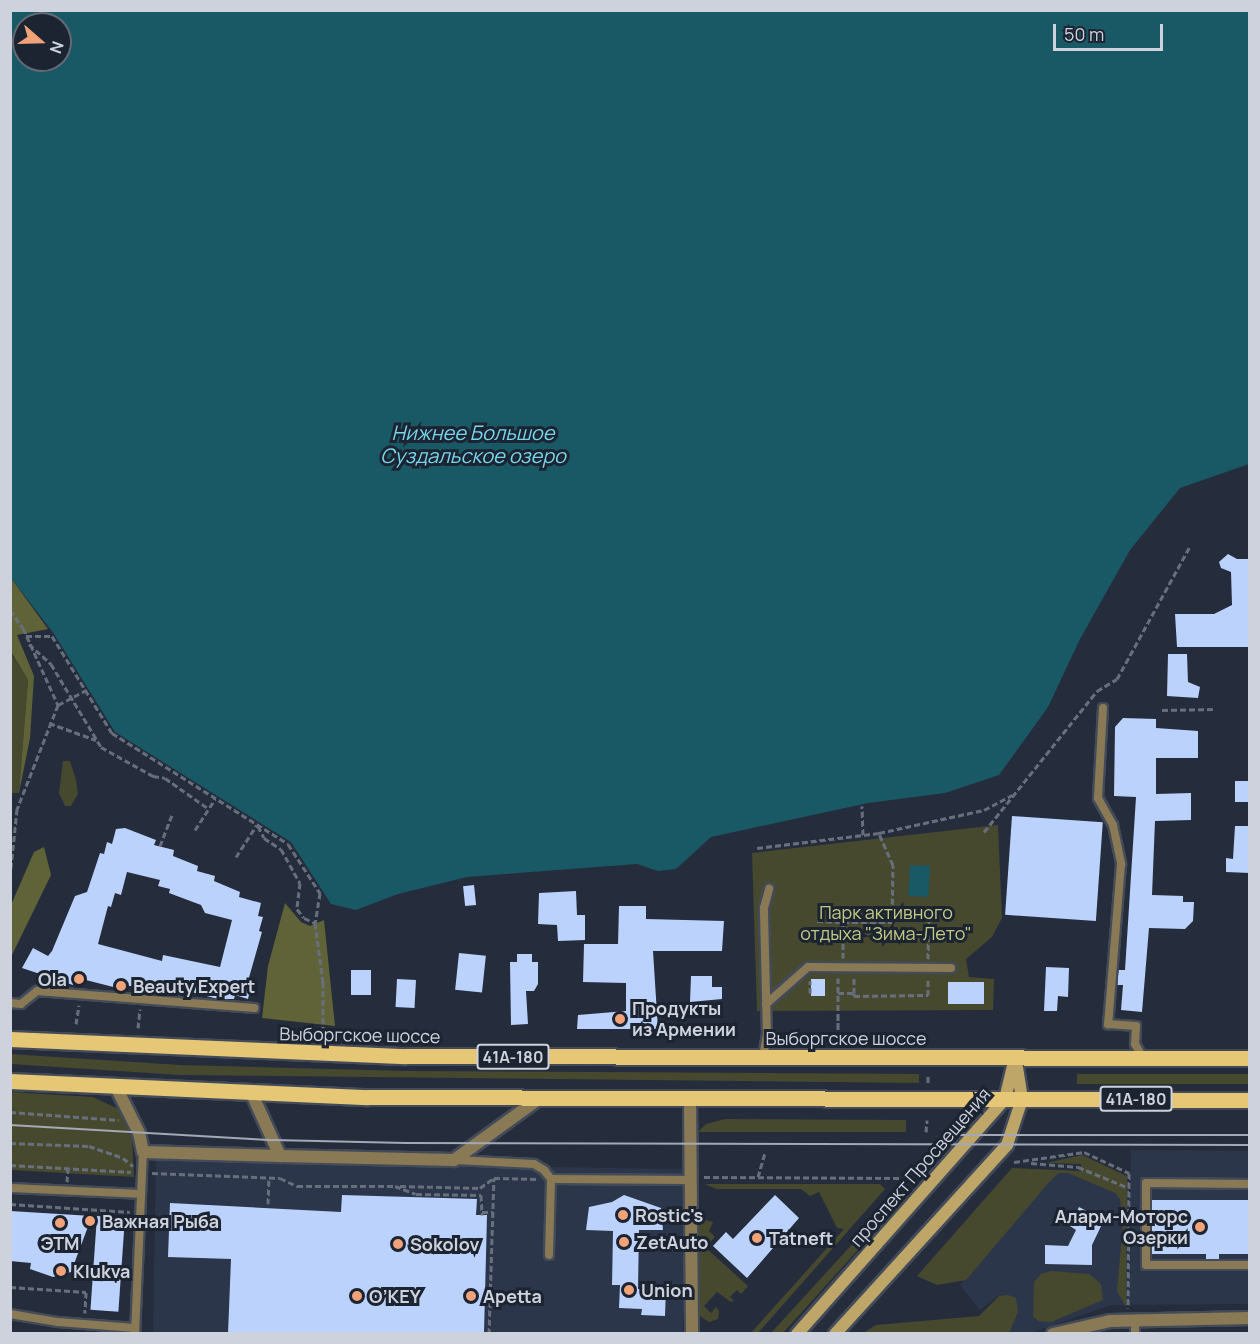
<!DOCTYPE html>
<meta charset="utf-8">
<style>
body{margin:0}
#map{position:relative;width:1260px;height:1344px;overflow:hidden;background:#252d3c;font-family:Manrope,sans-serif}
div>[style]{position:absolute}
.built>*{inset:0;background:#2b364b;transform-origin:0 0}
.green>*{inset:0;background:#46492e;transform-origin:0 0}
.forest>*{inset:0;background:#5f6337}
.water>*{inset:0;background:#195865;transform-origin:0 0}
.building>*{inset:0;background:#bbd2fd;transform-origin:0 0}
.path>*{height:3px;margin-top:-1.5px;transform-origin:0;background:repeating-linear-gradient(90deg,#686f7c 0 6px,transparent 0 9px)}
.roads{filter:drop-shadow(2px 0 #434b59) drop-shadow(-2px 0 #434b59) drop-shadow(0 2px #434b59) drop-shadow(0 -2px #434b59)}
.lane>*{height:8px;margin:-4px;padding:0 4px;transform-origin:4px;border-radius:4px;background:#897a55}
.street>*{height:12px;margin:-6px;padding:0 6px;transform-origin:6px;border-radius:6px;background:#897a55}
.secondary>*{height:12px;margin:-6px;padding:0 6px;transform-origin:6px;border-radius:6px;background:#bda668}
.primary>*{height:15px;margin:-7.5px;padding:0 7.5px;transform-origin:7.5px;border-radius:7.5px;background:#e5c776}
.tram>*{height:1.5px;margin:-0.75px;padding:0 0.75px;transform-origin:0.75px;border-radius:0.75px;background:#a4a9b5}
.dots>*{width:16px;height:16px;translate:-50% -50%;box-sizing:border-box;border:3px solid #1c2432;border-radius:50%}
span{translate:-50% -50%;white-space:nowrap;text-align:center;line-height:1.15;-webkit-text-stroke:6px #1c2432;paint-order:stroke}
.shield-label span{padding:2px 4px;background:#1c2432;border:2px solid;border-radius:4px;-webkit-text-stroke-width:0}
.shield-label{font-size:16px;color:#cdd2dc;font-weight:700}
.park-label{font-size:18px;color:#c3ca82}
.poi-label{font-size:18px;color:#cdd2dc;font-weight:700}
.right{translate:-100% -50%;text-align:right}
.left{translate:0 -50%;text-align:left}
.street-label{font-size:18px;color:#cdd2dc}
.water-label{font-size:20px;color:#76d6ec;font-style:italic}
.frame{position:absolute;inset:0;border:12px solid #cdd2dc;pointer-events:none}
.north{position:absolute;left:12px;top:12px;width:60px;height:60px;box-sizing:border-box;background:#1c2432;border:2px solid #636a76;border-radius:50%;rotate:110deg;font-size:16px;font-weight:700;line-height:24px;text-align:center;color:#cdd2dc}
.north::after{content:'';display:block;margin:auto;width:21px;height:27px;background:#f0a278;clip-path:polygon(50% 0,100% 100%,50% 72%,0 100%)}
.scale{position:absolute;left:1053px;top:24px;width:110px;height:27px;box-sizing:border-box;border:3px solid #cdd2dc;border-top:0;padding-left:8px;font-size:18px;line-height:21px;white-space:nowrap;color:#cdd2dc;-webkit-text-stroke:4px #1c2432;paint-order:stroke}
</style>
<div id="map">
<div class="built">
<div style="clip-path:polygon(1131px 1150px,1249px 1151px,1249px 1304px,1111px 1305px,1030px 1333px,1009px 1333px,1008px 1301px,998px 1296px,980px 1310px,960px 1285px,1057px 1171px,1068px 1172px,1130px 1197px)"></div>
<div style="left:156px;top:1160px;width:530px;height:174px;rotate:1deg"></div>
</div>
<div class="green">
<div style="clip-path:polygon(10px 652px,28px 680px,19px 793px,11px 793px)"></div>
<div style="clip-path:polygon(63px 761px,70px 761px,76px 780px,78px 794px,71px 806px,65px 806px,59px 793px)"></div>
<div style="clip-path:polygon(998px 825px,1002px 918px,992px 937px,966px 959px,969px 977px,994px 979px,993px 1010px,757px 1011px,752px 853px)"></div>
<div style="clip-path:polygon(10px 1054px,180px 1065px,406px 1071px,919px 1074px,919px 1083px,180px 1075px,11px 1064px)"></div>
<div style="left:1077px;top:1074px;width:172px;height:10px"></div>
<div style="clip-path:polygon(10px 1092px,93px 1097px,116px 1108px,124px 1116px,132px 1140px,134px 1177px,11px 1170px)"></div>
<div style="clip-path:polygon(725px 1119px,906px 1120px,906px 1132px,698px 1132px,706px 1124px)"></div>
<div style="clip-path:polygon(1082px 1155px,1127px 1176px,1126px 1307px,1117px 1291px,1123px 1224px,1120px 1199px,1115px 1193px,1068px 1173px,1059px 1173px,1051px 1180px,966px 1280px,937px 1285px,917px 1276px,1012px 1168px,1081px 1171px,1081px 1164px,1046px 1163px)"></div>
<div style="clip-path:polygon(705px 1184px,880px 1184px,885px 1189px,758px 1333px,750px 1334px,844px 1229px,837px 1228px,819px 1192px,810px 1196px,801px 1189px,716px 1189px)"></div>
<div style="clip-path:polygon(878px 1216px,884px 1221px,783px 1333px,771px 1333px)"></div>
<div style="clip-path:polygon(705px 1220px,713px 1222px,709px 1231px,715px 1237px,705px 1247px,748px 1286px,741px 1294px,737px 1290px,730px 1297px,734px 1301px,731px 1302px,717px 1292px,704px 1306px,711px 1313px,716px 1307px,719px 1311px,718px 1319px,709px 1322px,700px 1316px,699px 1226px)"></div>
<div style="clip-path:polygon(1051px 1271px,1089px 1274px,1101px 1284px,1103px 1300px,1051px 1322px,1039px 1321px,1033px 1317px,1034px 1282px,1041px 1274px)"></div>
<div style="clip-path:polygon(1008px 1295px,1016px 1298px,1018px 1312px,1009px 1333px,863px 1333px,876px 1325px,979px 1316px,999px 1296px)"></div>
</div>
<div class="forest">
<div style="clip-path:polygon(11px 578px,48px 629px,17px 635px,34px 676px,30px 738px,19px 793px,28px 680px,11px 652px)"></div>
<div style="clip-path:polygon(44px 847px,51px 875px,11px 957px,11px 905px,34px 852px)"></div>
<div style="clip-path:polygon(285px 903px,301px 922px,310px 926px,324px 920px,335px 1026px,262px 1018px,268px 966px)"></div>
</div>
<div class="water">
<div style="clip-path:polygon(evenodd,10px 11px,1249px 11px,1249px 464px,1180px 488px,1130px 550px,1080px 639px,1048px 707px,999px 775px,945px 793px,868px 803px,711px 837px,676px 869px,658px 871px,637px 864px,467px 877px,398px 894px,356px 910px,331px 904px,291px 842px,115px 732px,54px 634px,11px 578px,10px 11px,24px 24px,60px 24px,60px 60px,24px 60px,24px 24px)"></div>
<div style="left:910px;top:865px;width:20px;height:31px;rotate:3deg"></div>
</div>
<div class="building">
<div style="clip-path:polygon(1228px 554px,1237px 559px,1250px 559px,1250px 647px,1177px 647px,1175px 614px,1214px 614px,1232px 605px,1231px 572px,1221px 568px,1219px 562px)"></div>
<div style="clip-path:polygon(1168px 654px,1187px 654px,1188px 682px,1200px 687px,1198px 698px,1167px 696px)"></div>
<div style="clip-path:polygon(1123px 718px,1156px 719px,1156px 728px,1198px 731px,1198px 758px,1156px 758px,1156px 794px,1191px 793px,1191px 820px,1155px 821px,1152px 895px,1183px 896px,1183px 902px,1194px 902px,1193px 921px,1185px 929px,1149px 928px,1142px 1012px,1121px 1010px,1123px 985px,1117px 985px,1118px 970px,1125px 970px,1136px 797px,1114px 796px,1115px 727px)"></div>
<div style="left:1235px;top:781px;width:14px;height:21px"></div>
<div style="left:1012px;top:816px;width:91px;height:99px;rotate:4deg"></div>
<div style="clip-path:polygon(1235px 826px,1250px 826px,1250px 873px,1226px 872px,1226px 858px,1233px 859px)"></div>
<div style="clip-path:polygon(evenodd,125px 828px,156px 840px,154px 845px,174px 850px,173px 856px,198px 866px,197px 871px,215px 876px,214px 881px,240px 892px,239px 897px,261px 903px,258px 916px,263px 917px,259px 931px,262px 932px,248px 981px,252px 982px,248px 999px,235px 995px,234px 999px,218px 999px,184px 990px,183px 996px,167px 995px,132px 986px,126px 986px,125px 990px,82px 979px,81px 983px,74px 981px,73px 985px,22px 968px,33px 948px,48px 956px,52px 951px,75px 896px,87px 892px,100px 853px,104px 854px,107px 842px,112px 844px,116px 829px,125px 828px,127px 872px,160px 880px,158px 886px,170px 889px,169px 893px,201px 905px,205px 913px,232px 920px,220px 967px,163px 955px,162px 961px,98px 944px,108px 906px,111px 907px,115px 893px,121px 895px,127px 872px)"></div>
<div style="left:474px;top:885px;width:20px;height:11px;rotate:84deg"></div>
<div style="clip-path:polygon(576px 891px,577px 915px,585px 915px,585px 940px,558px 941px,557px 925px,538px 924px,539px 893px)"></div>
<div style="clip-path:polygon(619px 906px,646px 906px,646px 919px,724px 921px,722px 951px,653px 951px,658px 1029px,577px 1029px,578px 1015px,626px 1011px,626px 983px,583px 982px,584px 944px,618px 944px)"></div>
<div style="left:459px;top:953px;width:27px;height:37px;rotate:6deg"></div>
<div style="clip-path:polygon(517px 954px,532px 954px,532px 962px,538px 962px,538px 984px,534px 991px,526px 991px,528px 1024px,511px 1025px,510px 962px,517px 962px)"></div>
<div style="clip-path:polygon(1046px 967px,1069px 968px,1068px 997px,1058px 996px,1057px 1011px,1044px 1011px)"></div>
<div style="left:351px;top:970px;width:20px;height:25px"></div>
<div style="clip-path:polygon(691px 976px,712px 976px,712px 987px,722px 987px,722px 999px,690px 1002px)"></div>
<div style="left:397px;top:979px;width:19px;height:28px;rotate:3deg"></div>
<div style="left:811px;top:979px;width:14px;height:17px"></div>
<div style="left:948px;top:982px;width:36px;height:22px"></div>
<div style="clip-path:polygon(342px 1195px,477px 1199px,476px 1215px,487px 1215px,484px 1334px,228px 1334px,231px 1259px,168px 1257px,170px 1203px,341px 1212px)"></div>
<div style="clip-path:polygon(624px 1195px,661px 1208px,663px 1230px,639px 1230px,638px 1289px,666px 1289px,665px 1316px,641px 1315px,642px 1309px,619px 1308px,620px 1285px,612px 1285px,613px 1231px,586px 1230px,589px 1207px,612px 1202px)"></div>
<div style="clip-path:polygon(775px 1195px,799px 1218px,747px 1278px,713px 1246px,726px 1232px,733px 1239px)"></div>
<div style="clip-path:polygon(1152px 1200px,1250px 1200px,1250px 1254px,1219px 1254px,1219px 1259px,1206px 1259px,1206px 1254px,1152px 1254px)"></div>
<div style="clip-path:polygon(1079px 1207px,1104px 1220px,1092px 1245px,1092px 1265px,1045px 1264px,1045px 1245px,1068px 1246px,1076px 1230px,1070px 1226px)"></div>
<div style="clip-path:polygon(10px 1211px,92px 1216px,71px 1272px,53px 1277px,30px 1269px,31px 1263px,10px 1261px)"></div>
<div style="left:97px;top:1216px;width:28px;height:94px;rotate:4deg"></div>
</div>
<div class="path">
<div style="left:10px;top:610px;width:22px;rotate:54deg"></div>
<div style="left:23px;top:628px;width:85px;rotate:65.6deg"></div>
<div style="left:58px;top:705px;width:112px;rotate:111.5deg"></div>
<div style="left:17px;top:809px;width:69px;rotate:95.8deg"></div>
<div style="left:26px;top:636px;width:26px"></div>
<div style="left:52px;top:636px;width:114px;rotate:58.3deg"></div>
<div style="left:112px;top:733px;width:208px;rotate:32.2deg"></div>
<div style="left:288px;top:844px;width:59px;rotate:56.9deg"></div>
<div style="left:320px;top:893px;width:30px;rotate:99deg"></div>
<div style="left:29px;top:644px;width:30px;rotate:42deg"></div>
<div style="left:51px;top:664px;width:97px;rotate:58.9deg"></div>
<div style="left:101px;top:747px;width:60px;rotate:29.1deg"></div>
<div style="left:153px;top:776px;width:12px;rotate:9deg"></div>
<div style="left:165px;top:778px;width:54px;rotate:35.2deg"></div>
<div style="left:58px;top:705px;width:32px;rotate:-28deg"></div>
<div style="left:1162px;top:710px;width:54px;rotate:-1.1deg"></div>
<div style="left:49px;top:723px;width:50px;rotate:19.9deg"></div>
<div style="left:258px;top:826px;width:13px;rotate:63deg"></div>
<div style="left:264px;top:838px;width:20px;rotate:33deg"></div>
<div style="left:281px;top:849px;width:39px;rotate:61deg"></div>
<div style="left:300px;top:883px;width:26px;rotate:97deg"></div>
<div style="left:297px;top:909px;width:11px;rotate:52deg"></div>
<div style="left:304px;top:918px;width:12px;rotate:24deg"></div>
<div style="left:315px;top:923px;width:60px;rotate:82.3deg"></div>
<div style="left:323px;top:982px;width:54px;rotate:90deg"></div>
<div style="left:195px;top:830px;width:37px;rotate:-57deg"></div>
<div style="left:984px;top:832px;width:181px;rotate:-51.3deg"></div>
<div style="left:1097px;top:691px;width:23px;rotate:-31deg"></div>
<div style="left:1117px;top:679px;width:152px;rotate:-61.2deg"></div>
<div style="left:879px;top:833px;width:107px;rotate:-12.4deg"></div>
<div style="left:984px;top:810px;width:32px;rotate:-28deg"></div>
<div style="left:160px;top:846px;width:34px;rotate:-69deg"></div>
<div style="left:757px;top:848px;width:107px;rotate:-7deg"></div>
<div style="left:236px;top:857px;width:38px;rotate:-57deg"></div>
<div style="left:893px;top:910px;width:36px"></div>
<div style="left:817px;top:921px;width:26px;rotate:2deg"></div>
<div style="left:843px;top:958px;width:36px;rotate:-90deg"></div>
<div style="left:843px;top:922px;width:49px"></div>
<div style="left:892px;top:922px;width:57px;rotate:-89deg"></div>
<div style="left:893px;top:865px;width:35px;rotate:-114deg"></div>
<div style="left:879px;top:833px;width:16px;rotate:173deg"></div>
<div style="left:863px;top:835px;width:29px;rotate:-92deg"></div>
<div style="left:928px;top:959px;width:51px;rotate:-88.9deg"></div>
<div style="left:838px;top:978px;width:55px;rotate:90deg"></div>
<div style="left:810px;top:993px;width:12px;rotate:-90deg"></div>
<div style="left:838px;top:993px;width:16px"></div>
<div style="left:854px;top:993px;width:15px;rotate:-90deg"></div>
<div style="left:854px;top:993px;width:3px;rotate:90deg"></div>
<div style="left:854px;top:996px;width:74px;rotate:-0.8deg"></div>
<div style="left:928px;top:995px;width:17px;rotate:-90deg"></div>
<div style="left:76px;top:1024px;width:19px;rotate:-81deg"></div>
<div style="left:138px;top:1028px;width:19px;rotate:-84deg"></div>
<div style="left:928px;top:1083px;width:9px;rotate:-90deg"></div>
<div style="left:10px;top:1112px;width:109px;rotate:4.2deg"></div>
<div style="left:926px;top:1132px;width:12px;rotate:-85deg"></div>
<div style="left:10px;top:1143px;width:79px;rotate:2.2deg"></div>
<div style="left:89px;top:1146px;width:36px;rotate:19deg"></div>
<div style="left:123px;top:1158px;width:13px;rotate:39deg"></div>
<div style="left:1014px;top:1162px;width:71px;rotate:-8.1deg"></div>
<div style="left:1084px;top:1152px;width:50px;rotate:25deg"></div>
<div style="left:1129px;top:1173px;width:135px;rotate:90.4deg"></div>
<div style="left:1031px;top:1163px;width:47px;rotate:4.9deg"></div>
<div style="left:1078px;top:1167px;width:55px;rotate:22.4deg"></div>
<div style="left:10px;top:1165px;width:121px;rotate:3.3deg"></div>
<div style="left:152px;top:1173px;width:128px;rotate:2.2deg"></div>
<div style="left:280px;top:1178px;width:19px;rotate:25deg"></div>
<div style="left:297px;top:1186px;width:98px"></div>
<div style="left:395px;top:1186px;width:22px;rotate:21deg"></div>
<div style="left:416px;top:1194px;width:65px;rotate:0.9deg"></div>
<div style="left:481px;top:1195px;width:20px;rotate:87deg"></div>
<div style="left:704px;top:1177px;width:199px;rotate:0.3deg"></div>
<div style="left:758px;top:1177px;width:25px;rotate:-74deg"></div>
<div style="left:67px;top:1182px;width:13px;rotate:-86deg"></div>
<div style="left:400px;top:1186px;width:80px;rotate:1.4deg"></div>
<div style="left:480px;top:1188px;width:17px;rotate:-36deg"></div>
<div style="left:10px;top:1204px;width:120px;rotate:3.8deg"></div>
<div style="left:268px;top:1204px;width:26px;rotate:-88deg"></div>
<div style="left:482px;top:1212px;width:11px"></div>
<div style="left:10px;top:1287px;width:76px;rotate:3.8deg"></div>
<div style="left:86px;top:1292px;width:21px;rotate:93deg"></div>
<div style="left:489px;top:1334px;width:156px;rotate:-88.2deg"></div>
<div style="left:494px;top:1178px;width:44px;rotate:1.3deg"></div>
</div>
<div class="roads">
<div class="lane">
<div style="left:1103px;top:708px;width:90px;rotate:93.2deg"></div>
<div style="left:1098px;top:798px;width:31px;rotate:61deg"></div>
<div style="left:1113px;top:825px;width:40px;rotate:78deg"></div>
<div style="left:1121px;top:864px;width:161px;rotate:94.6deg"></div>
<div style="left:1108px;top:1024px;width:28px;rotate:4deg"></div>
<div style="left:1136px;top:1026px;width:18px;rotate:93deg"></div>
<div style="left:1135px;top:1044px;width:16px;rotate:60deg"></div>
<div style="left:10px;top:1003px;width:11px;rotate:5deg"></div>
<div style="left:21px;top:1004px;width:21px;rotate:-39deg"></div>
<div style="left:37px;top:991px;width:218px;rotate:4.5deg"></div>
<div style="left:766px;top:1004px;width:56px;rotate:-41.4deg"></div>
<div style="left:808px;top:967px;width:143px;rotate:0.4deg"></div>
<div style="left:763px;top:1057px;width:22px;rotate:-80deg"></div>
<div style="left:767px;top:1035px;width:127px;rotate:-91.4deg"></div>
<div style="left:764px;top:908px;width:20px;rotate:-75deg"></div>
<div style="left:456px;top:1160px;width:78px;rotate:2.9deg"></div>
<div style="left:534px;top:1164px;width:12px;rotate:31deg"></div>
<div style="left:544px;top:1170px;width:11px;rotate:52deg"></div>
<div style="left:551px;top:1179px;width:76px;rotate:91.5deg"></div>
<div style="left:551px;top:1179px;width:140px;rotate:0.4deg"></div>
<div style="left:1250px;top:1184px;width:104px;rotate:-179.4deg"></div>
<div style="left:1146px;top:1183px;width:82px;rotate:90deg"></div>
<div style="left:1146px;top:1265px;width:104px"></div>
<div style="left:10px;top:1188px;width:131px;rotate:2.6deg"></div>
<div style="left:10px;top:1314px;width:49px;rotate:9.5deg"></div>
<div style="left:58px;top:1322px;width:77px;rotate:4.5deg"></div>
<div style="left:1135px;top:1320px;width:14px;rotate:90deg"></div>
<div style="left:135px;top:1334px;width:182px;rotate:-87.5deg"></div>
</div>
<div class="street">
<div style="left:116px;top:1087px;width:51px;rotate:63.4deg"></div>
<div style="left:139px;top:1133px;width:19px;rotate:78deg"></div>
<div style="left:143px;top:1152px;width:137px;rotate:1.7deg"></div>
<div style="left:280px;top:1156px;width:174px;rotate:1.3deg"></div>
<div style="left:454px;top:1160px;width:106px;rotate:-35.8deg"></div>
<div style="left:252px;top:1094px;width:68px;rotate:65.7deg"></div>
<div style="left:690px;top:1099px;width:235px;rotate:89.5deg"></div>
<div style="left:1053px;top:1334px;width:58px;rotate:-12.8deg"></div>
<div style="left:1110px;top:1321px;width:140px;rotate:-1.2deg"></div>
</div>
<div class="secondary">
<div style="left:797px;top:1334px;width:314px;rotate:-48.5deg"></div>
<div style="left:1005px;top:1099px;width:42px;rotate:-76.3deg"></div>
<div style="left:835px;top:1334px;width:256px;rotate:-47.7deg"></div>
<div style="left:1007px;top:1145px;width:48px;rotate:-71.9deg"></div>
<div style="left:1022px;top:1099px;width:37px;rotate:-99deg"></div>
</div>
<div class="primary">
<div style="left:10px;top:1039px;width:396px;rotate:2.5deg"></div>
<div style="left:406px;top:1056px;width:844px;rotate:0.14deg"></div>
<div style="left:10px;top:1081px;width:358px;rotate:2.6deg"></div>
<div style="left:368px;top:1097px;width:882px;rotate:0.19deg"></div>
</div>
</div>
<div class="tram">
<div style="left:10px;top:1125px;width:263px;rotate:3.3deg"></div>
<div style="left:273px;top:1140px;width:132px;rotate:1.3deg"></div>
<div style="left:405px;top:1143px;width:845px;rotate:0.14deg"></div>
<div style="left:956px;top:1135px;width:294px"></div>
</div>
<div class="dots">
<div style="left:79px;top:979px;background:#f0a278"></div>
<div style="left:121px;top:986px;background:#f0a278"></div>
<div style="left:620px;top:1019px;background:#f0a278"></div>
<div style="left:623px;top:1215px;background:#f0a278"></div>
<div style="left:90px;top:1221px;background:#f0a278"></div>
<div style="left:60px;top:1223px;background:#f0a278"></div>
<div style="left:1200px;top:1227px;background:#f0a278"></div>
<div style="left:757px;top:1238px;background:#f0a278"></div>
<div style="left:624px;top:1242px;background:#f0a278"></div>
<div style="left:398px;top:1244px;background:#f0a278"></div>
<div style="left:61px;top:1271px;background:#f0a278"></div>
<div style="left:629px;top:1290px;background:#f0a278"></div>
<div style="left:357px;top:1296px;background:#f0a278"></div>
<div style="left:471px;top:1296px;background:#f0a278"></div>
</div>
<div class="shield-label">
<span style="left:513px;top:1057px">41А-180</span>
<span style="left:1136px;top:1099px">41А-180</span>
</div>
<div class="park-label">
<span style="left:886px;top:923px">Парк активного<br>отдыха "Зима-Лето"</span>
</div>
<div class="poi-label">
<span class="right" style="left:67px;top:979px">Ola</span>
<span class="left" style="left:133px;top:986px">Beauty Expert</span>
<span class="left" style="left:632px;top:1019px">Продукты<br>из Армении</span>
<span class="left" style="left:635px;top:1215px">Rostic's</span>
<span class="right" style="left:1188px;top:1227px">Аларм-Моторс<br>Озерки</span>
<span class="left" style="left:102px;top:1221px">Важная Рыба</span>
<span class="left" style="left:769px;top:1238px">Tatneft</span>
<span class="left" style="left:636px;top:1242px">ZetAuto</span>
<span style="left:60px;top:1243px">ЭТМ</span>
<span class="left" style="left:410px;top:1244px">Sokolov</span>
<span class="left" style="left:73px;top:1271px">Klukva</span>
<span class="left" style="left:641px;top:1290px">Union</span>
<span class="left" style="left:369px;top:1296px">O’KEY</span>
<span class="left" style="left:483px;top:1296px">Apetta</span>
</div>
<div class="street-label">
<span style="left:360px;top:1035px;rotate:1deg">Выборгское шоссе</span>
<span style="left:846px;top:1038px">Выборгское шоссе</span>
<span style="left:920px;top:1167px;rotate:-49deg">проспект Просвещения</span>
</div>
<div class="water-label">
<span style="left:473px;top:444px">Нижнее Большое<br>Суздальское озеро</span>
</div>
<div class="frame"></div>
<div class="north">N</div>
<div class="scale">50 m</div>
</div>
